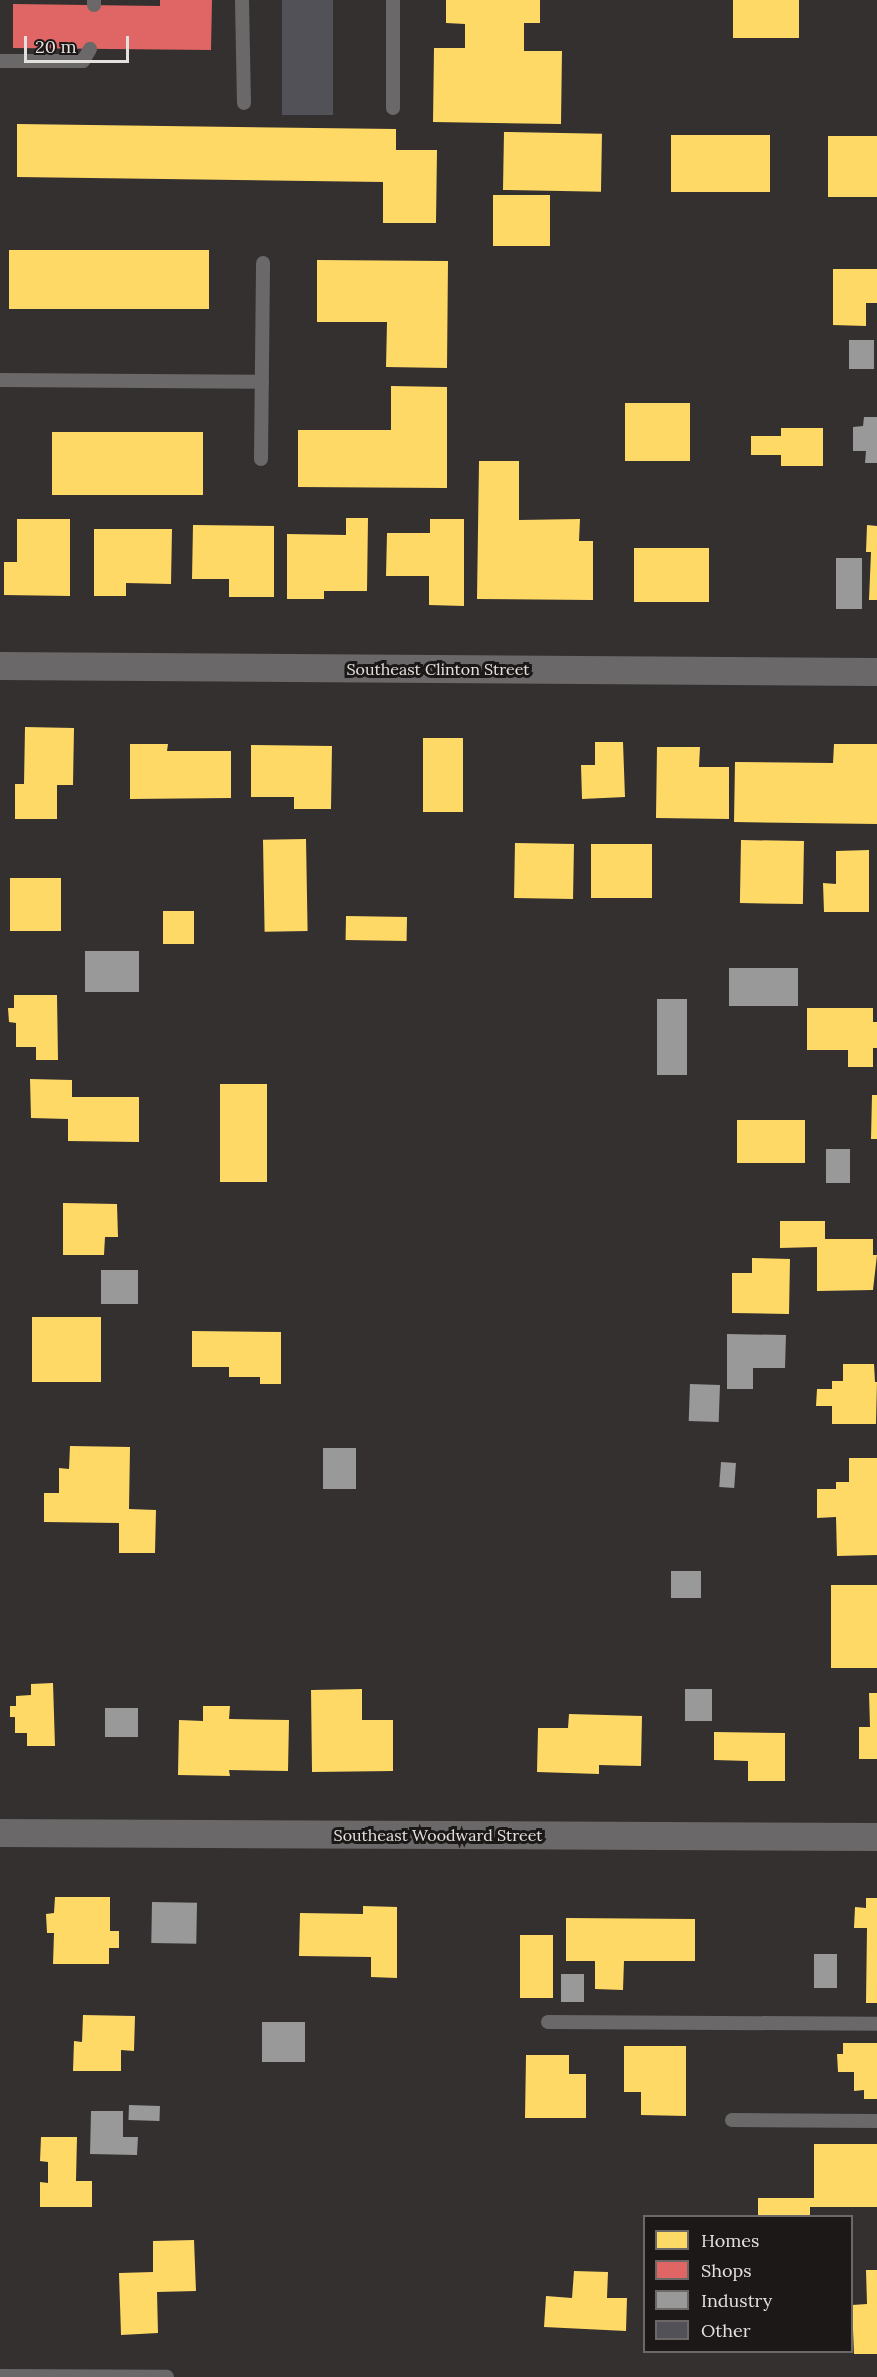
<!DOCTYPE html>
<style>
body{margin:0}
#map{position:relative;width:877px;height:2377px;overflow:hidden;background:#34302f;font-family:Lora,serif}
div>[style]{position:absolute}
.homes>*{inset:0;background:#ffd966;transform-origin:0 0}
.shops>*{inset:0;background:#e06666}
.industry>*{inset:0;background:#999;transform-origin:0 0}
.building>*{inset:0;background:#525157;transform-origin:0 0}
.lane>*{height:14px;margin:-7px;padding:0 7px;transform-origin:7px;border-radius:7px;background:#6a6868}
.street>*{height:28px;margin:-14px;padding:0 14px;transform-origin:14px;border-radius:14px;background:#6a6868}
span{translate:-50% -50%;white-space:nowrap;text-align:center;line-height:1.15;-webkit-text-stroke:6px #1b1817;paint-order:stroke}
.street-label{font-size:16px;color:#e4e0de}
.legend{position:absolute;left:643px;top:2215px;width:210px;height:138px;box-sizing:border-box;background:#1b1817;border:2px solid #6b6867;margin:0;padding:8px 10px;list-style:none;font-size:18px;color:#e4e0de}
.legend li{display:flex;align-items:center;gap:12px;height:30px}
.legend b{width:30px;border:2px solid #6b6867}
.scale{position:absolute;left:24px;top:36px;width:105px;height:27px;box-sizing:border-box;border:3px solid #e4e0de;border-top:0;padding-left:8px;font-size:18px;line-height:21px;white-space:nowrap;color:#e4e0de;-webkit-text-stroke:4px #1b1817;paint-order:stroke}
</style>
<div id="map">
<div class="homes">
<div style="clip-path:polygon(446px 0,540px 0,540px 23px,524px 23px,524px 51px,562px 51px,561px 124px,433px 122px,434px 48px,465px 48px,465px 24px,446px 23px)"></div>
<div style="left:733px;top:0;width:66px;height:38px"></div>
<div style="clip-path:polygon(17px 124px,396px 129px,396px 150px,437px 150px,436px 223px,383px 223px,383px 182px,17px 177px)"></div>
<div style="left:504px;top:132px;width:98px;height:58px;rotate:1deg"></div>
<div style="left:671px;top:135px;width:99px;height:57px"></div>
<div style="left:828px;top:136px;width:49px;height:61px"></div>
<div style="left:493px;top:195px;width:57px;height:51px"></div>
<div style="left:9px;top:250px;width:200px;height:59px"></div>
<div style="clip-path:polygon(317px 260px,448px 261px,447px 368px,386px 367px,387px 322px,317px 322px)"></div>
<div style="clip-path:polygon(833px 269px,877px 269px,877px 303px,866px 303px,866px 326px,833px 325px)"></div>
<div style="clip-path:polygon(391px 386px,447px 387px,447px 488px,298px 487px,298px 430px,391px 430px)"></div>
<div style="left:625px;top:403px;width:65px;height:58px"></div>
<div style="clip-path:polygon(781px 428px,823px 428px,823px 466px,781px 466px,781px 455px,751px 455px,751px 436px,781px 436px)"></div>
<div style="left:52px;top:432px;width:151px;height:63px"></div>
<div style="clip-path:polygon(479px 461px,519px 461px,519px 520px,580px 519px,579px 541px,593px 541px,593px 600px,477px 599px)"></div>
<div style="clip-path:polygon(346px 518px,368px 518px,367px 591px,324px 591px,324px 599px,287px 599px,287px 534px,346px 535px)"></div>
<div style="clip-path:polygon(17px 519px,70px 519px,70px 596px,4px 595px,4px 562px,17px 562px)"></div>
<div style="clip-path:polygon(430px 519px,464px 519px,464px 606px,429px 605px,429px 576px,386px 576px,387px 533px,430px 533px)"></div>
<div style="clip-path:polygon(193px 525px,274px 526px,274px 597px,229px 597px,229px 579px,192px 579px)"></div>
<div style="clip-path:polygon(867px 525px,877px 526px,877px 600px,869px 600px,871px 552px,866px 552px)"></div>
<div style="clip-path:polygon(94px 529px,172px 529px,171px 584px,126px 583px,126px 596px,94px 596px)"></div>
<div style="left:634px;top:548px;width:75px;height:54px"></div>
<div style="clip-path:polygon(25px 727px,74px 728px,73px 785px,57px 785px,57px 819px,15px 819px,15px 784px,24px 784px)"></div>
<div style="left:423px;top:738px;width:40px;height:74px"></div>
<div style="clip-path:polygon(595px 742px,623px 742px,625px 797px,582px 799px,581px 765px,595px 765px)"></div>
<div style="clip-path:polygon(130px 744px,168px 744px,167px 751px,231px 751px,231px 798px,130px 799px)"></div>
<div style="clip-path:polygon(834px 744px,877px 744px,877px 824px,734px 822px,735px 762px,833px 763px)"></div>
<div style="clip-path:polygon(251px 745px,332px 746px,331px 809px,294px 809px,294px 797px,251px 797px)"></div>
<div style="clip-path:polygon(657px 747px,700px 747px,699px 767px,729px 767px,729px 819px,656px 818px)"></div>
<div style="left:306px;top:839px;width:92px;height:43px;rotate:89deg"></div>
<div style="left:741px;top:840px;width:63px;height:63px;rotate:1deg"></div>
<div style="left:515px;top:843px;width:59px;height:55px;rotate:1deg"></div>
<div style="left:591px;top:844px;width:61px;height:54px"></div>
<div style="clip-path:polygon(869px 850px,869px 912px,824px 912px,823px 883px,836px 884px,836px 851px)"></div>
<div style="left:10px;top:878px;width:51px;height:53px"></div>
<div style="left:163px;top:911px;width:31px;height:33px"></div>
<div style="left:346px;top:916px;width:61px;height:24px;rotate:1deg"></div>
<div style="clip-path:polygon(14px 995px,57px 995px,58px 1060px,36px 1060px,36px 1047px,16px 1047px,16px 1023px,9px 1022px,8px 1008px,14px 1008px)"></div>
<div style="clip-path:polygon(807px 1008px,873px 1008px,873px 1022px,877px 1022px,877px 1048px,873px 1048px,873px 1067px,848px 1067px,848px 1050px,807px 1050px)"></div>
<div style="clip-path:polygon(30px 1079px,72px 1080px,72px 1097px,139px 1097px,139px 1142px,68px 1141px,68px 1119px,31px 1118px)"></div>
<div style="left:220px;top:1084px;width:47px;height:98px"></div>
<div style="clip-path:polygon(872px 1095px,877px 1095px,877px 1139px,871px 1139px)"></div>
<div style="left:737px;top:1120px;width:68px;height:43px"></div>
<div style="clip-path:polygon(63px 1203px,117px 1204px,118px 1237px,105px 1237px,104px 1255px,63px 1255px)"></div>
<div style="clip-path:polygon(780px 1221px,825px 1221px,825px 1239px,873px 1239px,873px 1255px,877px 1255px,873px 1290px,817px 1291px,817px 1247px,780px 1248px)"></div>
<div style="clip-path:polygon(752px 1258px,790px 1259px,789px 1314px,732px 1313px,732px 1273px,752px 1273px)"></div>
<div style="left:32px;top:1317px;width:69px;height:65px"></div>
<div style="clip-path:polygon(192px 1331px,281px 1332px,281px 1384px,260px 1384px,260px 1377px,229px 1377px,229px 1367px,192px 1367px)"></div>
<div style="clip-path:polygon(843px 1364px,874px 1364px,875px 1382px,877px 1382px,876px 1424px,832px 1424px,832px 1406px,816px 1406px,817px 1389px,832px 1389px,832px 1381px,843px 1381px)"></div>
<div style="clip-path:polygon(70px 1446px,130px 1447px,129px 1509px,156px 1510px,155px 1553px,119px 1553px,119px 1523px,44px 1522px,44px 1493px,59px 1493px,59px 1468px,69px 1469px)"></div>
<div style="clip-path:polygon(849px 1458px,877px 1458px,877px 1555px,837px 1556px,836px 1517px,817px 1518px,817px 1489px,836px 1489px,836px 1482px,849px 1482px)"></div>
<div style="left:831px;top:1585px;width:46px;height:83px"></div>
<div style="clip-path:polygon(53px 1683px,55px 1746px,27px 1746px,27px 1733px,15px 1733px,15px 1717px,10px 1717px,10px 1706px,16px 1706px,16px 1696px,31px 1695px,31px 1684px)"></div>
<div style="clip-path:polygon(362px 1689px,362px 1720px,393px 1720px,393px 1771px,312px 1772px,311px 1690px)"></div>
<div style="clip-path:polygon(869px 1693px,877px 1693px,877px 1759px,859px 1759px,859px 1727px,870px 1727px)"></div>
<div style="clip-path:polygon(203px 1706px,230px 1706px,229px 1719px,289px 1720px,288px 1771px,229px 1770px,230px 1776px,178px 1775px,179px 1720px,203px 1721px)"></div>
<div style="clip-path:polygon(569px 1714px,642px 1716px,641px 1766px,599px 1765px,599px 1774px,537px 1772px,538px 1728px,568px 1728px)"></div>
<div style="clip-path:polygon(714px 1732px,785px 1733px,785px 1781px,748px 1781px,748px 1761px,714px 1760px)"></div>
<div style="clip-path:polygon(55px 1897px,110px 1897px,110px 1931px,119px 1931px,119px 1948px,109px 1948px,109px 1964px,53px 1964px,54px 1933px,47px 1933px,46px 1914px,54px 1913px)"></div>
<div style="clip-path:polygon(866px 1898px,877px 1898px,877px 2003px,866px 2003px,867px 1928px,854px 1928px,855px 1907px,866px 1908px)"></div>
<div style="clip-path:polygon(363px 1906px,397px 1907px,397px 1978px,371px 1977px,371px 1957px,299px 1956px,300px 1913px,363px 1914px)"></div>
<div style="clip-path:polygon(566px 1918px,695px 1919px,695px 1961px,624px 1961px,623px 1990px,595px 1989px,595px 1961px,566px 1961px)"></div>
<div style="left:520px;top:1935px;width:33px;height:63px"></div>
<div style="clip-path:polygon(83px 2015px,135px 2016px,134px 2051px,121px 2050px,121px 2071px,73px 2071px,74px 2041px,82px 2042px)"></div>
<div style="clip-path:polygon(843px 2043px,877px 2043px,877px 2099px,864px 2099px,864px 2090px,854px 2091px,854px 2072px,838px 2072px,837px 2054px,843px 2054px)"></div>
<div style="clip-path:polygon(624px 2046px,686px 2046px,686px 2116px,641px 2115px,641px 2092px,624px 2092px)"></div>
<div style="clip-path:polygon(526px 2055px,569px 2055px,569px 2074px,586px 2074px,586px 2118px,525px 2118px)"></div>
<div style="clip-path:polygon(41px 2137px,77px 2137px,76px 2181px,92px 2181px,92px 2207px,40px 2207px,40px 2182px,48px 2183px,48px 2162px,40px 2161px)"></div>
<div style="clip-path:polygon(814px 2144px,877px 2144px,877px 2207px,810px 2207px,810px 2216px,758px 2216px,758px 2198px,814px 2198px)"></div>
<div style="clip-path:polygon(194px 2240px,196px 2291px,157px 2292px,158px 2333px,121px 2335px,119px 2273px,153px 2272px,153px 2241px)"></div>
<div style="clip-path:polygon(866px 2270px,877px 2270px,877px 2354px,854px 2354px,852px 2305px,867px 2304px)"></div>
<div style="clip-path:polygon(574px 2271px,608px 2272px,607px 2298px,627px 2298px,626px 2331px,544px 2327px,546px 2296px,572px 2298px)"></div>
</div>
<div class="shops">
<div style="clip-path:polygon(160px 0,212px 0,211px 50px,13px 48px,13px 4px,160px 6px)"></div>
</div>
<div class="industry">
<div style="left:849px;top:340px;width:25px;height:29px"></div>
<div style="clip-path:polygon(864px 417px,877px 417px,877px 463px,865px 463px,866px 451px,853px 451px,853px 427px,863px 426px)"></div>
<div style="left:836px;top:558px;width:26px;height:51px"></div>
<div style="left:85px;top:951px;width:54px;height:41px"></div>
<div style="left:729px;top:968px;width:69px;height:38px"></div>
<div style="left:657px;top:999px;width:30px;height:76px"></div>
<div style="left:826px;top:1149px;width:24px;height:34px"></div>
<div style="left:101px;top:1270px;width:37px;height:34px"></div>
<div style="clip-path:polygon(727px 1334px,786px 1335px,785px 1368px,753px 1368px,753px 1389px,727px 1389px)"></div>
<div style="left:690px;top:1384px;width:30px;height:37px;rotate:2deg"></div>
<div style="left:323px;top:1448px;width:33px;height:41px"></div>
<div style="left:721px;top:1462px;width:15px;height:25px;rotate:4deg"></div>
<div style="left:671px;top:1571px;width:30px;height:27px"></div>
<div style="left:685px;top:1689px;width:27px;height:32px"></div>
<div style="left:138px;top:1708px;width:29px;height:33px;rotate:90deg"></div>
<div style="left:152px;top:1902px;width:45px;height:41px;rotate:1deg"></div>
<div style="left:814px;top:1954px;width:23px;height:34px"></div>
<div style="left:561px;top:1974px;width:23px;height:28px"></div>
<div style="left:262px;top:2022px;width:43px;height:40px"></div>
<div style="left:129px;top:2105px;width:31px;height:15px;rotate:2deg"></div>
<div style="clip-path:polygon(91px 2111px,123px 2111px,123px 2137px,138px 2137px,137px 2155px,90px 2154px)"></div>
</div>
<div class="building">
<div style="left:282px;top:0;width:51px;height:115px"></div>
</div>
<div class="lane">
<div style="left:94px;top:0;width:5px;rotate:90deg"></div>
<div style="left:242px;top:0;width:103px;rotate:88.9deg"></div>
<div style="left:393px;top:0;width:108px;rotate:90deg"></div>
<div style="left:0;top:61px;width:83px"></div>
<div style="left:83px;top:61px;width:14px;rotate:-60deg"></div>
<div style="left:0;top:380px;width:262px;rotate:0.4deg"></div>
<div style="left:261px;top:459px;width:196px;rotate:-89.4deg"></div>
<div style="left:548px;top:2022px;width:329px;rotate:0.3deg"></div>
<div style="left:732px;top:2120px;width:145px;rotate:0.4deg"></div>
<div style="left:0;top:2376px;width:167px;rotate:0.3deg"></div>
</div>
<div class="street">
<div style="left:0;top:666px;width:877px;rotate:0.39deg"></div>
<div style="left:0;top:1833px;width:877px;rotate:0.26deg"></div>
</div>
<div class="street-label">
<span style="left:438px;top:669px">Southeast Clinton Street</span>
<span style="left:438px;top:1835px">Southeast Woodward Street</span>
</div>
<ul class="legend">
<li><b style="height:16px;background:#ffd966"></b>Homes</li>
<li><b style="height:16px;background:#e06666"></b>Shops</li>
<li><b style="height:16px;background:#999"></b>Industry</li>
<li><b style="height:16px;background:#525157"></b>Other</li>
</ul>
<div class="scale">20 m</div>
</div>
